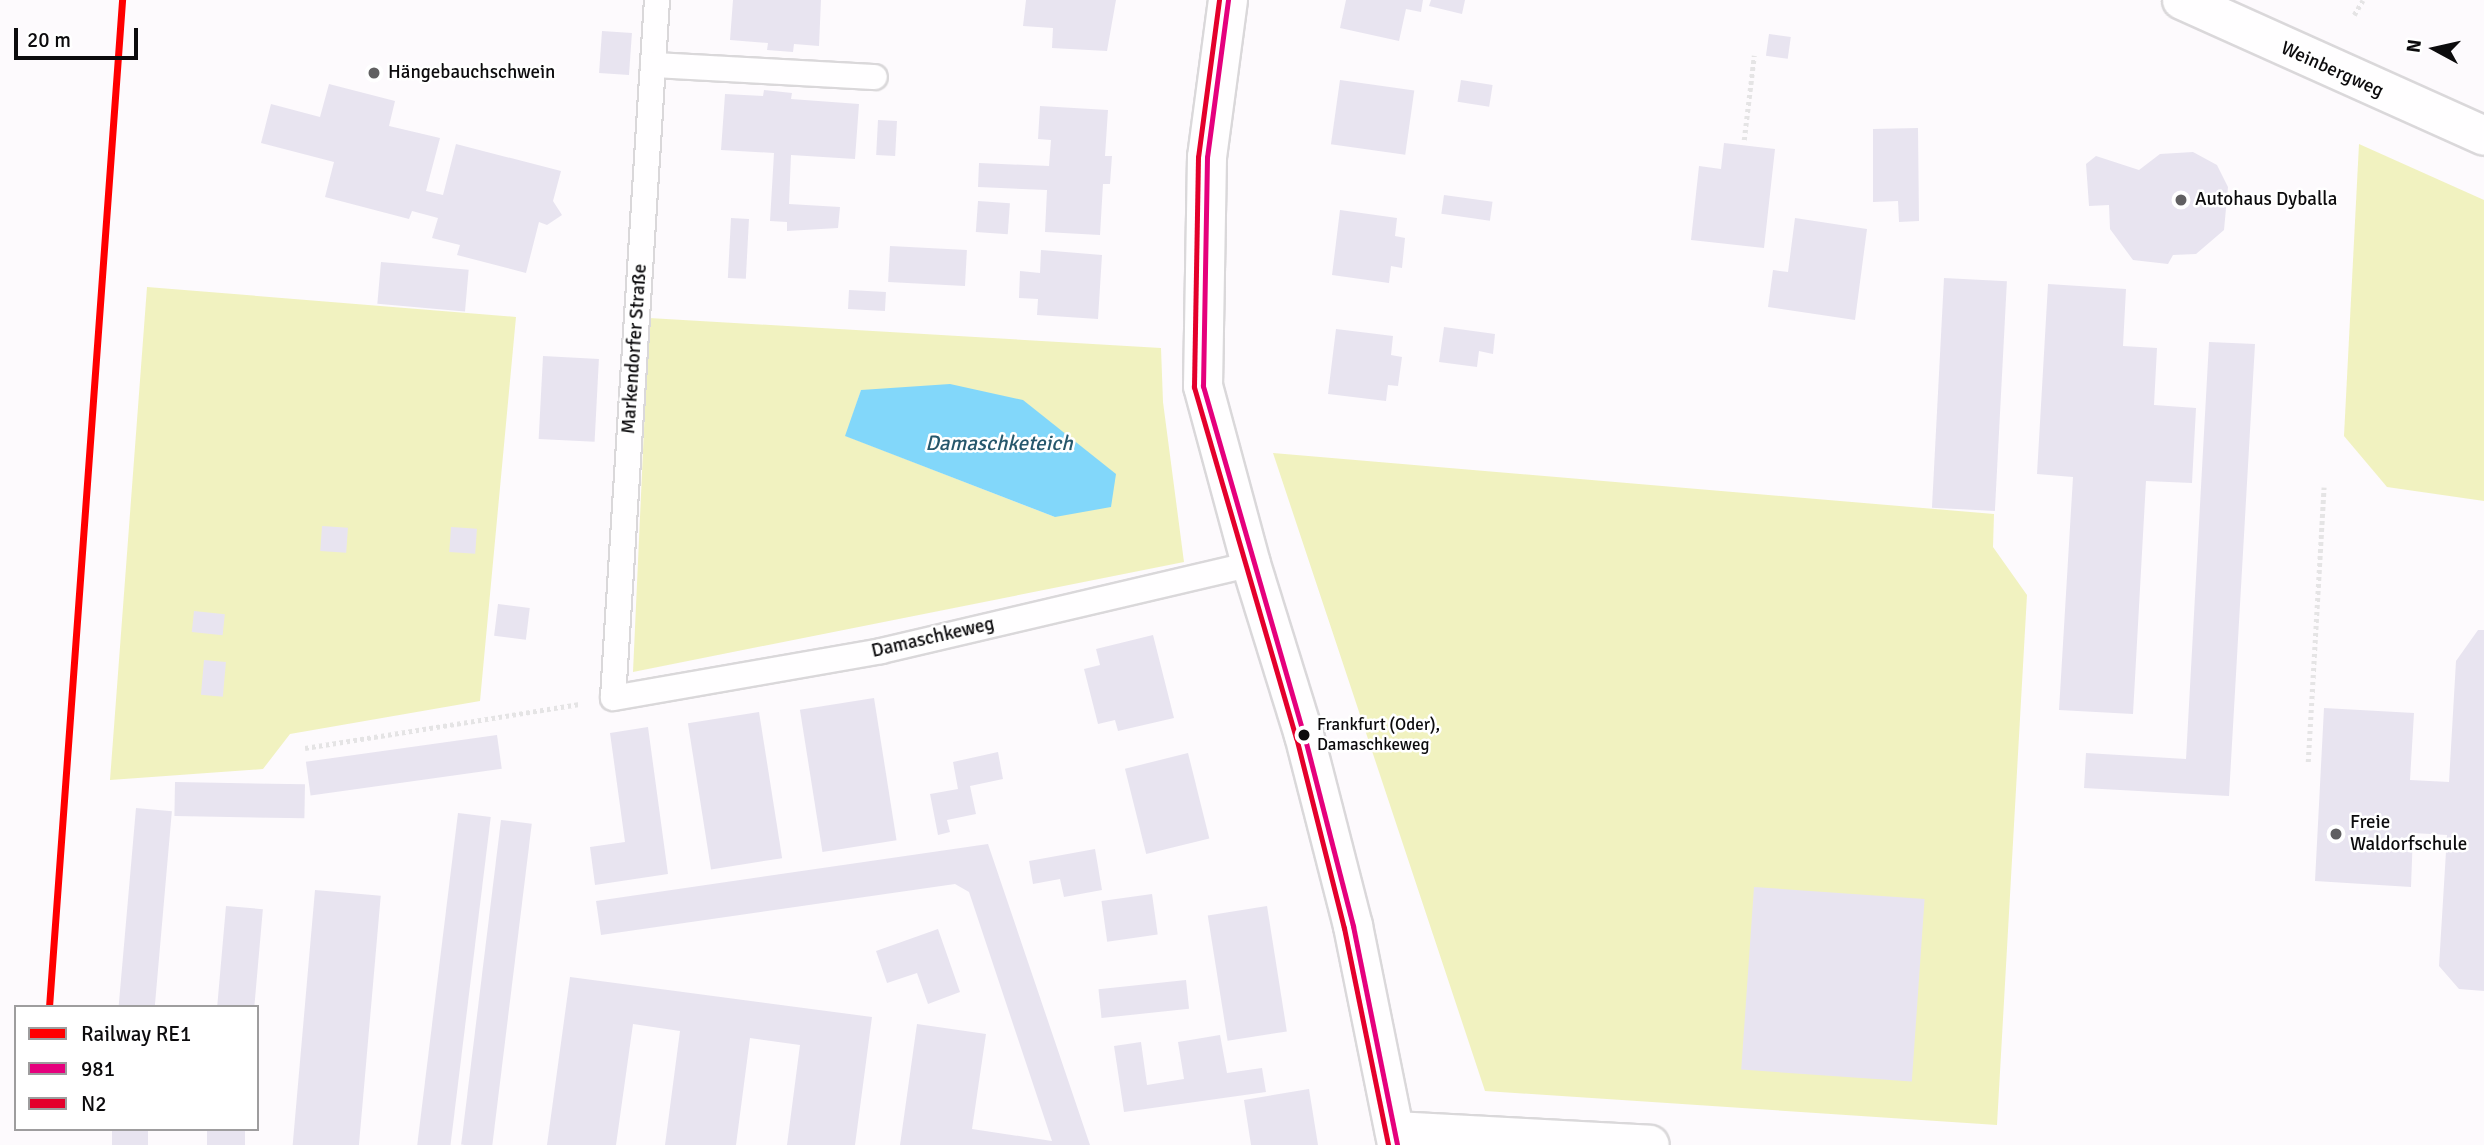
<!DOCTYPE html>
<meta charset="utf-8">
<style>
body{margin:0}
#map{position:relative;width:2484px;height:1145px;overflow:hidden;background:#fdfafd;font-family:Signika,sans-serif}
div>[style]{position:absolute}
.green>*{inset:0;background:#f1f2c0}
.water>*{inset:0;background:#82d7fa}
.building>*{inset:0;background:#e8e4f0;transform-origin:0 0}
.path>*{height:4.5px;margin-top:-2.25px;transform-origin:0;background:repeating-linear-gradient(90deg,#e5e4e5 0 3.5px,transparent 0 7px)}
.roads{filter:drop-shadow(2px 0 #dad8da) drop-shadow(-2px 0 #dad8da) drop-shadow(0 2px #dad8da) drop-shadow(0 -2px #dad8da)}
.service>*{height:24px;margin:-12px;padding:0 12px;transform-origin:12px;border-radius:12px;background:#fffeff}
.minor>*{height:38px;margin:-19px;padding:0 19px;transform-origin:19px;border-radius:19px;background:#fffeff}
.tertiary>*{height:38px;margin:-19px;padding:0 19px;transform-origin:19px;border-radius:19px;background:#fffeff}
.bus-1>*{height:5px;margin:-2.5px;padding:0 2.5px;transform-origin:2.5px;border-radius:2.5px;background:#e5007d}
.bus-2>*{height:5px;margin:-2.5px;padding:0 2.5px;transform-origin:2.5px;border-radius:2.5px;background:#e4002b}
.rail-1>*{height:7px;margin:-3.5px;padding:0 3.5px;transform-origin:3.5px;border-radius:3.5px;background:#f00}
.dots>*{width:19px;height:19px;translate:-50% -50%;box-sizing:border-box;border:4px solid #fff;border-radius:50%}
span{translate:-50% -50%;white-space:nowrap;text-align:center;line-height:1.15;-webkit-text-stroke:5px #fff;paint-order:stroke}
.bus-label{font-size:17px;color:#0c0b0d}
.left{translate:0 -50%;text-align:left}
.street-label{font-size:19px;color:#0c0b0d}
.poi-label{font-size:19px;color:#0c0b0d}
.water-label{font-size:21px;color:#26576c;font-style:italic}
.legend{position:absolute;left:14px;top:1005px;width:245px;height:126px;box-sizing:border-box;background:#fff;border:2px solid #9e9d9e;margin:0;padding:9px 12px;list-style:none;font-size:21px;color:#0c0b0d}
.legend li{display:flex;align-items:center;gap:14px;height:35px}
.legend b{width:35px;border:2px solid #9e9d9e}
.north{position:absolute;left:2400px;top:14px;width:70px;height:70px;-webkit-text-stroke:5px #fff;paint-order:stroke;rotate:278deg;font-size:19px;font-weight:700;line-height:28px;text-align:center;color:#0c0b0d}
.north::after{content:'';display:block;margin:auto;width:24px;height:32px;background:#0c0b0d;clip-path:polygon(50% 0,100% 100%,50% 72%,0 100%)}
.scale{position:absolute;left:14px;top:28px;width:124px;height:32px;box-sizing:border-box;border:4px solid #0c0b0d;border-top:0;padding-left:9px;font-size:21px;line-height:24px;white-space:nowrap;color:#0c0b0d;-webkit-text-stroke:5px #fff;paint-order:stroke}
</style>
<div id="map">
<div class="green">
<div style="clip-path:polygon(2359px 144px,2484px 200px,2484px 501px,2387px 487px,2344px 436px)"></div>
<div style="clip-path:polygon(147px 287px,516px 317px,480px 701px,290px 734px,263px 769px,110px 780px)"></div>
<div style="clip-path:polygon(evenodd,649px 318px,1161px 348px,1163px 402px,1184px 562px,633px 672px,649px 318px,861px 390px,1055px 517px,846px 436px,861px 390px)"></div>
<div style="clip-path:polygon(1273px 453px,1994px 514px,1993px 547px,2027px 595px,1997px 1125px,1485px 1091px)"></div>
</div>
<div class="water">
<div style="clip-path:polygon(950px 384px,1023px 400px,1116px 474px,1111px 507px,1055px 517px,845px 436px,861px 390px)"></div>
</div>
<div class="building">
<div style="clip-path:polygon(733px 0,821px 0,819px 46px,794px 44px,793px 52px,767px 50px,768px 43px,730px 40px)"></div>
<div style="clip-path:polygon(1026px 0,1116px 0,1107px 51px,1052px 48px,1053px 28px,1023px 26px)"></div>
<div style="clip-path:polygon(1346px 0,1423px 0,1421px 12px,1406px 9px,1399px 41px,1340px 28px)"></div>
<div style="clip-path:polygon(1431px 0,1465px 0,1462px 14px,1429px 6px)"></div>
<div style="left:602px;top:31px;width:30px;height:42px;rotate:4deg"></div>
<div style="left:1769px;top:34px;width:22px;height:22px;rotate:8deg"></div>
<div style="left:1340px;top:80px;width:75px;height:65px;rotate:8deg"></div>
<div style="left:1461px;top:80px;width:32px;height:22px;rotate:9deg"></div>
<div style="clip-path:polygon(329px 84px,395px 101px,389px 126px,440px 138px,426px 191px,443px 195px,456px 144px,561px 171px,553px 201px,562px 215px,547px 225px,539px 222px,526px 273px,457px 255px,460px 245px,432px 238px,438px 218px,412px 211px,409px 219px,325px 197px,334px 162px,261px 143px,271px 104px,320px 117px)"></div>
<div style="clip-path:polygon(764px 90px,792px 93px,791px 99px,859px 104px,855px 159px,791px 155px,789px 204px,840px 207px,838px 228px,787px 231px,787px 222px,770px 221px,774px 153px,721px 150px,725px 94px,763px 96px)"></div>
<div style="clip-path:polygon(1040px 106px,1108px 110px,1105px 156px,1112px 156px,1110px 184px,1103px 184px,1100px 235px,1045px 232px,1047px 190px,978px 187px,979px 163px,1049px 166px,1051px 140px,1038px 139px)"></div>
<div style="left:878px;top:120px;width:19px;height:35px;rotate:3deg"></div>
<div style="clip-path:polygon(1918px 128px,1919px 221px,1899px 222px,1898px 201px,1873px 202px,1873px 129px)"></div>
<div style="clip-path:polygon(1724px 143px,1775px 149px,1764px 248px,1691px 240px,1699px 166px,1721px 169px)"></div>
<div style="clip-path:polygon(2193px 152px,2217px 165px,2228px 187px,2224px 230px,2196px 254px,2173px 255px,2168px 264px,2133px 260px,2110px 229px,2109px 205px,2089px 206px,2086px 164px,2096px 156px,2139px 170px,2160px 154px)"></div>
<div style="left:1444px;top:195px;width:49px;height:19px;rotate:8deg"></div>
<div style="left:978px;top:201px;width:32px;height:31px;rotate:4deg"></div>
<div style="clip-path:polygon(1340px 210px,1397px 218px,1395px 236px,1405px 238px,1402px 268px,1391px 266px,1389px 283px,1332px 275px)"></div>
<div style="left:731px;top:218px;width:18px;height:60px;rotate:3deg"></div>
<div style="clip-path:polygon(1795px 218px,1867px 229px,1855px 320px,1768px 307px,1773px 270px,1788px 272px)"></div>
<div style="left:890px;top:246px;width:77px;height:36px;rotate:3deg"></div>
<div style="clip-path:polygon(1041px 250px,1102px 255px,1098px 319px,1037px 315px,1038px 299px,1019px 298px,1020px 271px,1040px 273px)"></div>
<div style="left:381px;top:262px;width:88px;height:42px;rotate:5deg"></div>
<div style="left:1944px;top:278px;width:63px;height:230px;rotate:3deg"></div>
<div style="clip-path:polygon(2048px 284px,2126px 289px,2123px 346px,2157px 348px,2154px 405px,2196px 408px,2192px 483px,2146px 481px,2133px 714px,2059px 710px,2073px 477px,2037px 474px)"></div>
<div style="left:849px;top:290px;width:37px;height:19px;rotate:3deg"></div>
<div style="clip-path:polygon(1444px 327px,1495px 334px,1493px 354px,1479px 351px,1477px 367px,1439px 362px)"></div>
<div style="clip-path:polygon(1336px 329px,1393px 336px,1391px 355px,1402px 357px,1398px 386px,1388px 385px,1386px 401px,1328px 394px)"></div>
<div style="clip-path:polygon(2209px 342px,2255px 344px,2229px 796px,2084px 788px,2086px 753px,2186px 759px)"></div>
<div style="left:543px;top:356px;width:56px;height:83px;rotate:3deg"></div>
<div style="left:322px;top:526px;width:26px;height:25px;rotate:4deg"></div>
<div style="left:451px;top:527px;width:26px;height:25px;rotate:4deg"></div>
<div style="left:498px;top:604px;width:32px;height:32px;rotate:7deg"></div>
<div style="left:194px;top:611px;width:31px;height:21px;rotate:6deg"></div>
<div style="clip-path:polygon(2478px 630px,2484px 630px,2484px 991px,2459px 989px,2439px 966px,2447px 835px,2413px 833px,2411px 887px,2315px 881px,2324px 708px,2414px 713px,2410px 780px,2449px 782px,2456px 661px)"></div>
<div style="clip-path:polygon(1153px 635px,1174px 718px,1118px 731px,1115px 720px,1098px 724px,1084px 669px,1100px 665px,1096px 649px)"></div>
<div style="left:204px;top:660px;width:22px;height:35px;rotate:5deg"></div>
<div style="left:874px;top:698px;width:144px;height:75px;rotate:81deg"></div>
<div style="left:759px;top:712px;width:148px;height:72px;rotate:81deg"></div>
<div style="clip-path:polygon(648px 727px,668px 874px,595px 885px,590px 847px,625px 842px,610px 733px)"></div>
<div style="left:497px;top:735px;width:34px;height:193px;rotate:82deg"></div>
<div style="clip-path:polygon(998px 752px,1003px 779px,970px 786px,976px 814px,947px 820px,950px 832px,938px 835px,930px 794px,958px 789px,953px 762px)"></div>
<div style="left:1188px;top:753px;width:88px;height:65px;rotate:76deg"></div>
<div style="left:175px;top:782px;width:130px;height:34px;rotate:1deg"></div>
<div style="left:136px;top:808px;width:36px;height:199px;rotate:5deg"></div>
<div style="left:458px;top:813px;width:33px;height:335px;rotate:7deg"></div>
<div style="left:501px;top:820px;width:31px;height:327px;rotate:7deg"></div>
<div style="clip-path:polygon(988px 844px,1090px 1145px,900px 1145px,917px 1024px,986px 1034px,972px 1129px,1052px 1141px,969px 892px,955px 884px,601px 935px,596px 901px)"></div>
<div style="clip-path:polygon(1095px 849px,1102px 890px,1064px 897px,1060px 879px,1033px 884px,1029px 861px)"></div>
<div style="left:1754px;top:887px;width:171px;height:183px;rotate:4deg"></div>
<div style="left:315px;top:890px;width:66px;height:256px;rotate:5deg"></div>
<div style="left:1152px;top:894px;width:41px;height:51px;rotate:82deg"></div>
<div style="left:226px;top:906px;width:37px;height:101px;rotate:5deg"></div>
<div style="left:1267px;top:906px;width:127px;height:60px;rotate:81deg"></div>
<div style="clip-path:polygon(938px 929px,960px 992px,928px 1004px,917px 973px,887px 983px,876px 951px)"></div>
<div style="clip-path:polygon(570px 977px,872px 1017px,855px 1145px,787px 1145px,800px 1045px,750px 1038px,736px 1145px,665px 1145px,680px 1031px,633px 1024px,616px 1145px,547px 1145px)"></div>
<div style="left:1186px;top:980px;width:29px;height:88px;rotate:84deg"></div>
<div style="clip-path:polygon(1220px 1035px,1227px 1073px,1262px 1068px,1266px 1092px,1124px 1112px,1114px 1046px,1141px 1042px,1147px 1085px,1184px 1079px,1178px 1042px)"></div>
<div style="clip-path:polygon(1309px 1089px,1318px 1145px,1251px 1145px,1244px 1100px)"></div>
<div style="left:112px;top:1129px;width:36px;height:16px"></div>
<div style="left:207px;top:1129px;width:38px;height:16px"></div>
</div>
<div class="path">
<div style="left:2354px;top:15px;width:17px;rotate:-59deg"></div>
<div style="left:1744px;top:140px;width:85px;rotate:-83.2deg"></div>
<div style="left:305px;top:748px;width:278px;rotate:-9.1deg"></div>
<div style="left:2308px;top:762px;width:275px;rotate:-86.7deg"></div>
</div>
<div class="roads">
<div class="service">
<div style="left:657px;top:0;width:699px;rotate:93.61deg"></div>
<div style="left:613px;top:698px;width:272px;rotate:-9.9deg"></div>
<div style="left:881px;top:651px;width:380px;rotate:-13.2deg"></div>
<div style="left:653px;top:65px;width:222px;rotate:3.1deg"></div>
</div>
<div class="minor">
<div style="left:1228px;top:0;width:158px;rotate:97.6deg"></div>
<div style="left:1207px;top:157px;width:229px;rotate:91deg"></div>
<div style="left:1203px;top:386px;width:184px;rotate:74.9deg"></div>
<div style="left:1251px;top:564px;width:179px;rotate:72.8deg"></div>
<div style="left:1304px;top:735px;width:197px;rotate:75.6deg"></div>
<div style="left:1353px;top:926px;width:223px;rotate:78.6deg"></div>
<div style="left:1395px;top:1131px;width:255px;rotate:3.1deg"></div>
</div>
<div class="tertiary">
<div style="left:2182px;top:0;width:331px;rotate:24.2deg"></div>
</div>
</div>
<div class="bus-1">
<div style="left:1228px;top:0;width:158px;rotate:97.6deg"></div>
<div style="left:1207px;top:157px;width:229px;rotate:91deg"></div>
<div style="left:1203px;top:386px;width:363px;rotate:73.9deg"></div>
<div style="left:1304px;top:735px;width:197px;rotate:75.6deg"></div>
<div style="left:1353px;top:926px;width:223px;rotate:78.6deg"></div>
</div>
<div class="bus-2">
<div style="left:1219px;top:0;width:158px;rotate:97.6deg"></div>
<div style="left:1198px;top:157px;width:230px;rotate:91deg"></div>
<div style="left:1194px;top:387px;width:365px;rotate:73.8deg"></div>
<div style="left:1296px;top:737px;width:197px;rotate:75.9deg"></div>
<div style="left:1344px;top:928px;width:221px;rotate:78.5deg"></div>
</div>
<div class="rail-1">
<div style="left:49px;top:1007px;width:1010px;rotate:-85.85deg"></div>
</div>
<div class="dots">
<div style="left:374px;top:73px;background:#605f61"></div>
<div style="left:2181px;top:200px;background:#605f61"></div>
<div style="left:1304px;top:735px;background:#0c0b0d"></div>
<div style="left:2336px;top:834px;background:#605f61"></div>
</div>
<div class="bus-label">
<span class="left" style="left:1317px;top:735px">Frankfurt (Oder),<br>Damaschkeweg</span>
</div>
<div class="street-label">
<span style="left:2332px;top:70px;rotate:24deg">Weinbergweg</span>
<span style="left:635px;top:349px;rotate:-86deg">Markendorfer Straße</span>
<span style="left:933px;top:638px;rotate:-13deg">Damaschkeweg</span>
</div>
<div class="poi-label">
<span class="left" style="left:388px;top:73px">Hängebauchschwein</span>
<span class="left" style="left:2195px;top:200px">Autohaus Dyballa</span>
<span class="left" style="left:2350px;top:834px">Freie<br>Waldorfschule</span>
</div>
<div class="water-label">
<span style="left:999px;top:443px">Damaschketeich</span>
</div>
<ul class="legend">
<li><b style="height:9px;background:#f00"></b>Railway RE1</li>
<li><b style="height:9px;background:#e5007d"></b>981</li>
<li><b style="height:9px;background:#e4002b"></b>N2</li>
</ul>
<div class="north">N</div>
<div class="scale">20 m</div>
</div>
